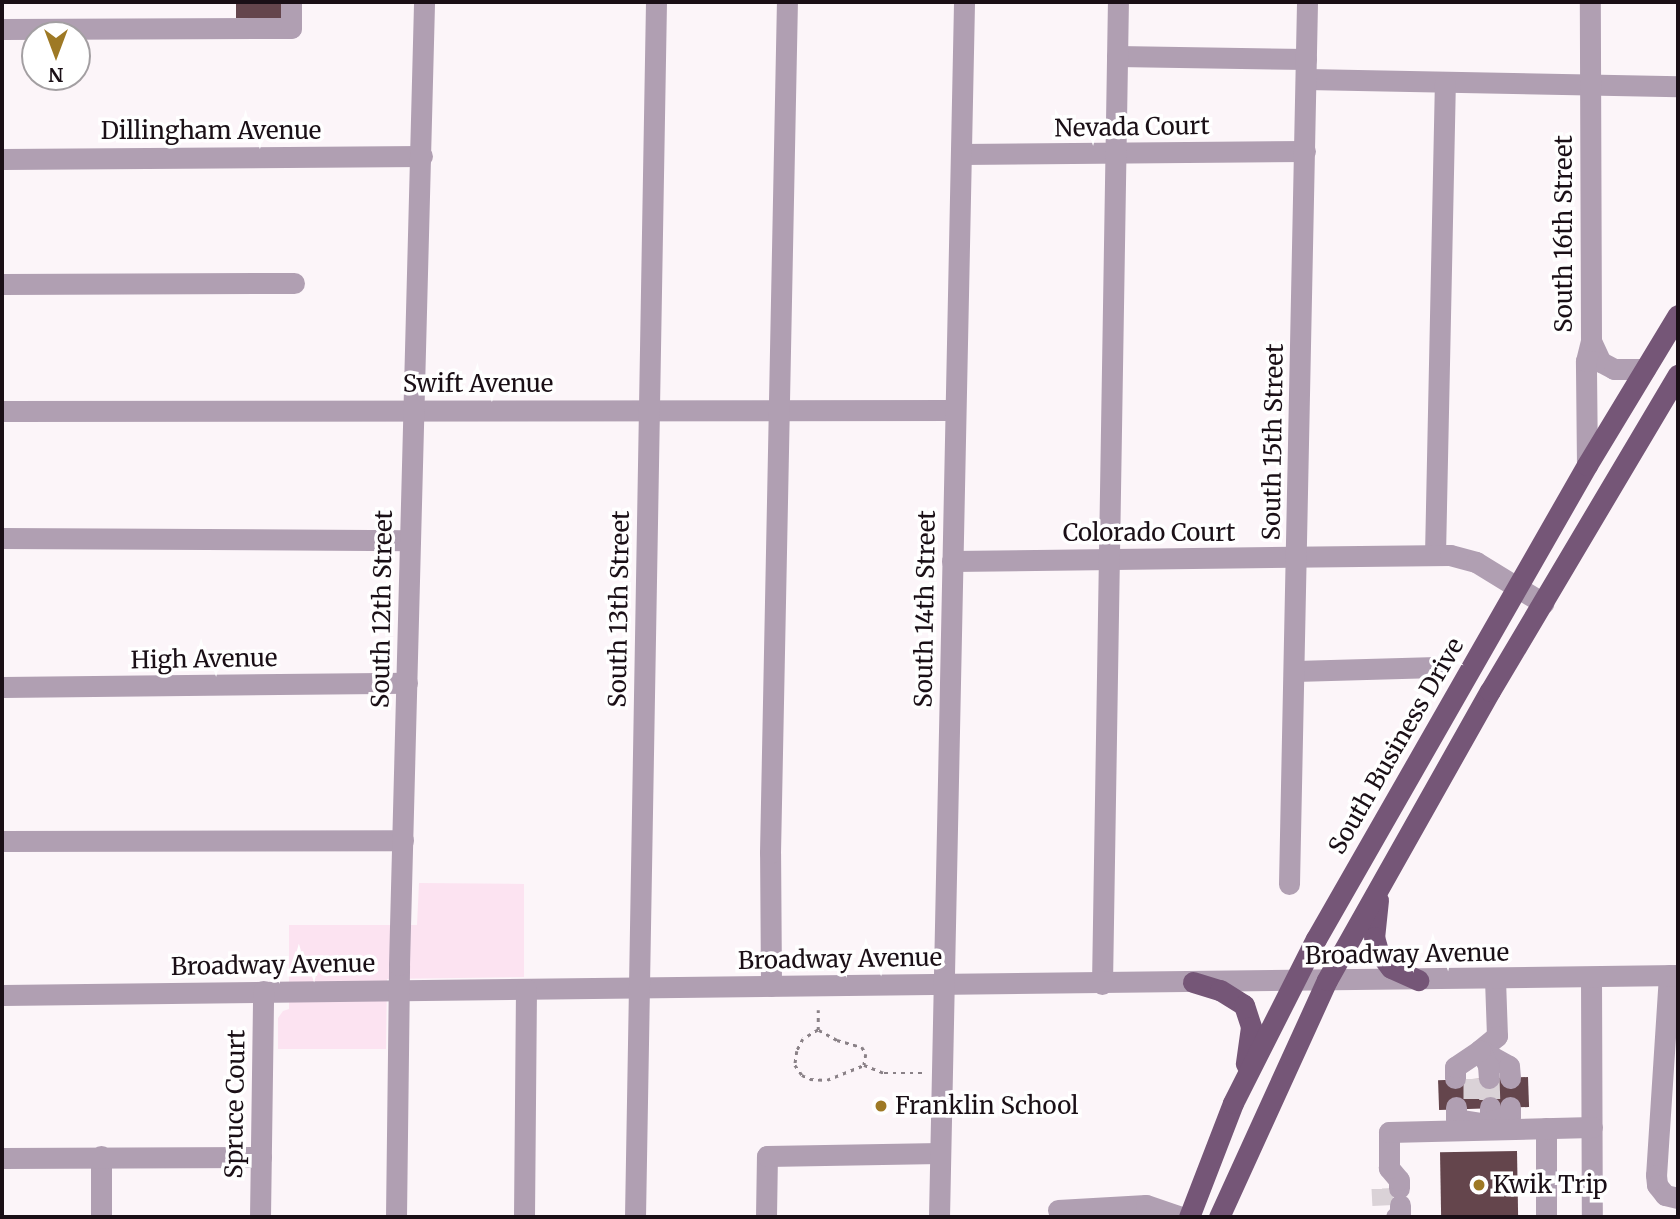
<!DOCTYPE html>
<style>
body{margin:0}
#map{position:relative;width:1680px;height:1219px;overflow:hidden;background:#fcf5f9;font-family:Merriweather,serif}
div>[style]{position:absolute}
.built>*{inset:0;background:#fce3f1}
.building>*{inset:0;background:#64454c;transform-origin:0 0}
.minor-tunnel>*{height:21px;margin-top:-10.5px;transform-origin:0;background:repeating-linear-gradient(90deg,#dad2d7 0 21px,transparent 0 31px)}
.path>*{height:2.5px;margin-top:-1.25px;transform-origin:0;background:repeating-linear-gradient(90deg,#8a8187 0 3.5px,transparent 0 8.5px)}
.minor>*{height:21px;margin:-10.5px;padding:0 10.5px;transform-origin:10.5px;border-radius:10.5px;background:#b09fb2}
.major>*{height:21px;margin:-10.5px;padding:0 10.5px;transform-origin:10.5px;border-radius:10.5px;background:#755677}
.dots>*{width:19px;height:19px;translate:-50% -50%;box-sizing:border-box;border:4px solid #fff;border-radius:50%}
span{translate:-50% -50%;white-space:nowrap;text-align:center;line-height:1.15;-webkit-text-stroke:7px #fff;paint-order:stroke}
.street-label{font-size:24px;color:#1a0f16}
.poi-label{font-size:24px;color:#1a0f16}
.left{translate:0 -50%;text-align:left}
.frame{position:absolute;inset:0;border:4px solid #1a0f16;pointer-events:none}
.north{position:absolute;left:21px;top:21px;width:70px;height:70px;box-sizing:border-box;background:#fff;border:2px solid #a39fa2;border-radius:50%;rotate:180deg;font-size:19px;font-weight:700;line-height:28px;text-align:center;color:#1a0f16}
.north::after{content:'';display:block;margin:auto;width:24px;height:32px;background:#9e7925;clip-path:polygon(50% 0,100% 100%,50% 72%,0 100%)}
</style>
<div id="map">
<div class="built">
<div style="clip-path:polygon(419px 883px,524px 884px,524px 977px,387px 979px,386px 1049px,278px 1049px,278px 1018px,283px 1011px,289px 1009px,289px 925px,417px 925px)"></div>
</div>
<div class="building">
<div style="left:236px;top:2px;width:46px;height:16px"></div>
<div style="left:1528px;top:1077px;width:30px;height:90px;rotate:88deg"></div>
<div style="left:1517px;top:1151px;width:66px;height:77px;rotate:89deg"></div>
</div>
<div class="minor-tunnel">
<div style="left:1474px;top:1078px;width:29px;rotate:90deg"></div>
<div style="left:1489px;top:1078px;width:29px;rotate:88deg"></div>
<div style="left:1382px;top:1188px;width:17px;rotate:87deg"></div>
</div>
<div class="path">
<div style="left:818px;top:1030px;width:17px;rotate:149deg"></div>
<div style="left:803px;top:1039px;width:13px;rotate:117deg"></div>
<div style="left:797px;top:1051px;width:14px;rotate:98deg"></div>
<div style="left:795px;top:1065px;width:12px;rotate:55deg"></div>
<div style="left:802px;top:1075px;width:9px;rotate:27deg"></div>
<div style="left:810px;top:1079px;width:17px;rotate:3deg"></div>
<div style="left:827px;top:1080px;width:40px;rotate:-22deg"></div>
<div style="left:818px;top:1030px;width:20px;rotate:-90deg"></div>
<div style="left:819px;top:1030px;width:21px;rotate:29deg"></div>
<div style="left:837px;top:1040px;width:26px;rotate:16deg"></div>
<div style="left:862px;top:1047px;width:8px;rotate:60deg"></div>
<div style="left:866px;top:1054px;width:11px;rotate:100deg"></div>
<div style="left:864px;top:1065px;width:22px;rotate:22deg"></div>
<div style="left:884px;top:1073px;width:38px"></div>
</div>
<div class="minor">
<div style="left:2px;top:29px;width:289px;rotate:-0.2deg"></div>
<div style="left:291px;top:28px;width:26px;rotate:-90deg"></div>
<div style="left:1117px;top:56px;width:189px;rotate:0.9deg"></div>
<div style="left:1306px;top:79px;width:372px;rotate:1.1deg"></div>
<div style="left:961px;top:154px;width:344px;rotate:-0.5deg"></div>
<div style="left:2px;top:159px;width:420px;rotate:-0.4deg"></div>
<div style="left:2px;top:284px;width:292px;rotate:-0.2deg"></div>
<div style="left:1591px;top:341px;width:23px;rotate:65deg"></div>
<div style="left:1601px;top:362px;width:15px;rotate:28deg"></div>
<div style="left:1614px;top:369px;width:31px"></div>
<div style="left:2px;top:411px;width:953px;rotate:-0.06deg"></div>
<div style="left:1587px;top:465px;width:104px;rotate:-90.6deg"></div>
<div style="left:1586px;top:361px;width:21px;rotate:-76deg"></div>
<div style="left:1591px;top:341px;width:339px;rotate:-90.2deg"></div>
<div style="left:2px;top:538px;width:408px;rotate:0.3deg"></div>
<div style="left:1435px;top:555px;width:472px;rotate:-88.8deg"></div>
<div style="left:952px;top:561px;width:498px;rotate:-0.7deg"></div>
<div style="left:1450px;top:555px;width:27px;rotate:15deg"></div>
<div style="left:1476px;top:562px;width:79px;rotate:31.5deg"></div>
<div style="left:1295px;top:671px;width:142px;rotate:-1.6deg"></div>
<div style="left:2px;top:687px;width:405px;rotate:-0.6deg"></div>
<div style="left:2px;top:841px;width:401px;rotate:-0.1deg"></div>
<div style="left:1289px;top:884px;width:882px;rotate:-88.83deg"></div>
<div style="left:1669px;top:975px;width:200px;rotate:93.7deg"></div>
<div style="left:1656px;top:1175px;width:10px;rotate:84deg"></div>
<div style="left:1657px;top:1185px;width:13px;rotate:51deg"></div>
<div style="left:1665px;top:1195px;width:13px;rotate:13deg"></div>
<div style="left:1591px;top:977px;width:240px;rotate:89.8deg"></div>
<div style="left:1495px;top:979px;width:57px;rotate:88deg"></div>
<div style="left:1497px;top:1036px;width:22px;rotate:141deg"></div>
<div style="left:1480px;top:1050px;width:33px;rotate:29deg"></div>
<div style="left:1509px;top:1066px;width:12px;rotate:85deg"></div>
<div style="left:1102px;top:984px;width:982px;rotate:-89.07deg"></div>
<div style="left:771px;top:986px;width:133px;rotate:-90.4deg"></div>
<div style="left:770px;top:853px;width:851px;rotate:-88.86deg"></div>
<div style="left:2px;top:995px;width:1676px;rotate:-0.68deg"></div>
<div style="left:1480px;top:1050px;width:17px;rotate:62deg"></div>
<div style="left:1488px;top:1065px;width:13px;rotate:86deg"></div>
<div style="left:1455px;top:1078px;width:11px;rotate:-90deg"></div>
<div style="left:1455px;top:1067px;width:30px;rotate:-34deg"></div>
<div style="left:1456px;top:1107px;width:12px;rotate:90deg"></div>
<div style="left:1456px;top:1119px;width:26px;rotate:9deg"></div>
<div style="left:1490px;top:1107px;width:10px;rotate:90deg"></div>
<div style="left:1490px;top:1117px;width:8px;rotate:135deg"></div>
<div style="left:1484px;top:1123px;width:27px;rotate:-15deg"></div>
<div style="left:1510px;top:1116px;width:9px;rotate:-90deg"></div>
<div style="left:1546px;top:1128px;width:89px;rotate:90deg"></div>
<div style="left:101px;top:1156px;width:61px;rotate:90deg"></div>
<div style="left:2px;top:1158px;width:259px;rotate:-0.2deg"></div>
<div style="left:1399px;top:1188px;width:8px;rotate:-90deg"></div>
<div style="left:1399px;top:1180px;width:16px;rotate:-130deg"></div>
<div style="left:1389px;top:1168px;width:36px;rotate:-90deg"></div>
<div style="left:1389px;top:1132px;width:203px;rotate:-1.4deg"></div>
<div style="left:1058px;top:1210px;width:88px;rotate:-3.3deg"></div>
<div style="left:1146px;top:1205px;width:37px;rotate:19deg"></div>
<div style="left:260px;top:1217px;width:226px;rotate:-89.2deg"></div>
<div style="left:396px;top:1217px;width:252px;rotate:-89.3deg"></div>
<div style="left:399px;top:965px;width:963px;rotate:-88.51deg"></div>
<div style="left:524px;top:1217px;width:228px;rotate:-89.5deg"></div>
<div style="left:635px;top:1217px;width:1215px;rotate:-89.01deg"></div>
<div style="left:766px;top:1217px;width:61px;rotate:-89.1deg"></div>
<div style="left:767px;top:1156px;width:173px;rotate:-1deg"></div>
<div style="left:939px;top:1217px;width:1215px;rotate:-88.82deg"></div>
<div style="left:1396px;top:1217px;width:5px;rotate:-37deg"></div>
<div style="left:1400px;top:1214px;width:9px;rotate:-90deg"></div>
</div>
<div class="major">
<div style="left:1378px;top:900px;width:37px;rotate:96deg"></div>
<div style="left:1374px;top:937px;width:15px;rotate:74deg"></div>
<div style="left:1378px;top:951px;width:21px;rotate:53deg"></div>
<div style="left:1391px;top:968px;width:30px;rotate:24deg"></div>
<div style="left:1193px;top:982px;width:28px;rotate:17deg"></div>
<div style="left:1220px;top:990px;width:28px;rotate:32deg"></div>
<div style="left:1244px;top:1005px;width:23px;rotate:72deg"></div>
<div style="left:1251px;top:1027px;width:37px;rotate:98deg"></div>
<div style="left:1189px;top:1217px;width:122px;rotate:-68.9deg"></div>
<div style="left:1233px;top:1103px;width:184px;rotate:-63.2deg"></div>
<div style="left:1316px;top:939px;width:546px;rotate:-60.24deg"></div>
<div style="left:1587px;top:465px;width:175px;rotate:-58.8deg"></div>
<div style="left:1219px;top:1217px;width:260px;rotate:-65.5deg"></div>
<div style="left:1327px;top:980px;width:332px;rotate:-60.6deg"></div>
<div style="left:1490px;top:691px;width:368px;rotate:-59.3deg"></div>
</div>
<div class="dots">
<div style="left:881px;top:1106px;background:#9e7925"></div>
<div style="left:1479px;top:1185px;background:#9e7925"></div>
</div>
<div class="street-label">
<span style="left:1132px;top:127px;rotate:-1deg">Nevada Court</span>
<span style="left:211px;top:131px">Dillingham Avenue</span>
<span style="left:1564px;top:234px;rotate:-90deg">South 16th Street</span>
<span style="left:478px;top:384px">Swift Avenue</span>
<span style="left:1273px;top:442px;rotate:-89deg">South 15th Street</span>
<span style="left:1149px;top:533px">Colorado Court</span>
<span style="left:382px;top:609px;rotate:-89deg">South 12th Street</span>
<span style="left:619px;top:609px;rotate:-89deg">South 13th Street</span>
<span style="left:925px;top:609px;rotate:-89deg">South 14th Street</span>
<span style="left:204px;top:659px;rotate:-1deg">High Avenue</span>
<span style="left:1396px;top:746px;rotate:-60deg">South Business Drive</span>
<span style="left:1407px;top:954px;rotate:-1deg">Broadway Avenue</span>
<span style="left:840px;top:959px;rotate:-1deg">Broadway Avenue</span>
<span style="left:273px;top:965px;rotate:-1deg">Broadway Avenue</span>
<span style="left:235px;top:1104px;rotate:-89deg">Spruce Court</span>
</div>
<div class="poi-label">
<span class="left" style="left:895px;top:1106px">Franklin School</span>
<span class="left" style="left:1493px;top:1185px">Kwik Trip</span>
</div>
<div class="frame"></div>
<div class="north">N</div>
</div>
